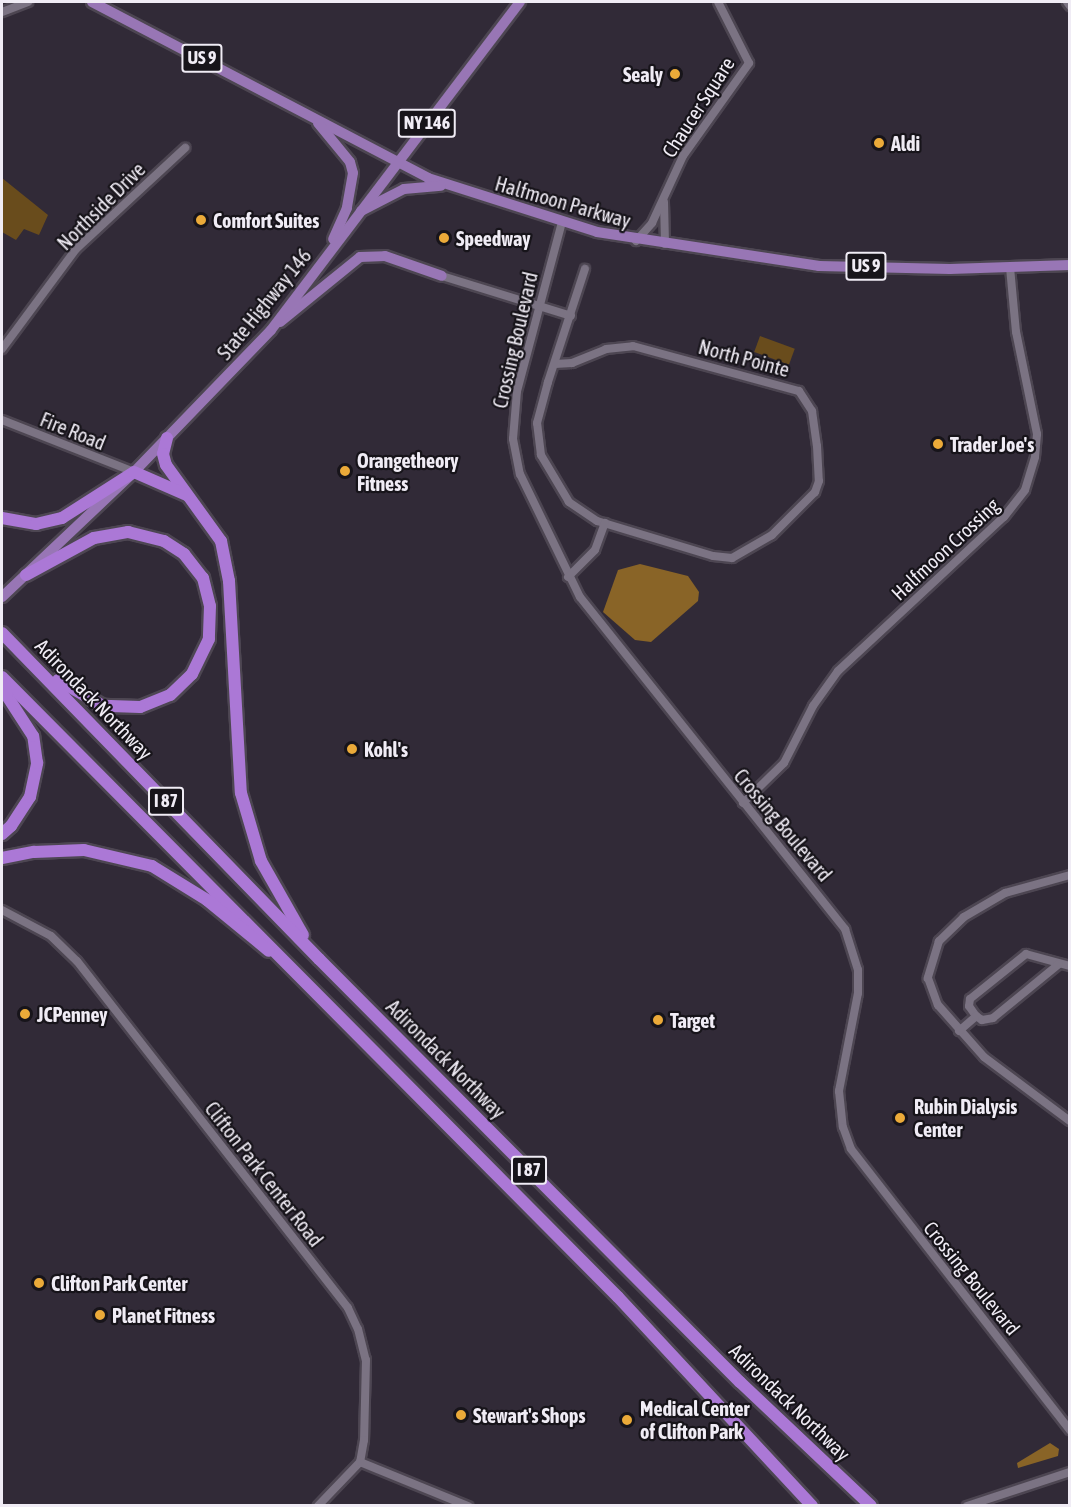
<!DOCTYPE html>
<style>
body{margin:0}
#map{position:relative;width:1071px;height:1507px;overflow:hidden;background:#312a37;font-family:"Asap Condensed",sans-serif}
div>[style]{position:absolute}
.green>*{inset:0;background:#694c1c;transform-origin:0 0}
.water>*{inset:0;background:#896427}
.roads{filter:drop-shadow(2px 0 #4d4652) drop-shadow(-2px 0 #4d4652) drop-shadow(0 2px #4d4652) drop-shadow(0 -2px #4d4652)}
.minor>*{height:8px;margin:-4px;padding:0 4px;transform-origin:4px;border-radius:4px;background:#7b7383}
.major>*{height:10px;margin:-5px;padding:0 5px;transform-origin:5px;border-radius:5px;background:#9876b5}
.highway>*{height:12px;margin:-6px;padding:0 6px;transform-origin:6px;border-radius:6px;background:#ab78d6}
.dots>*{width:16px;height:16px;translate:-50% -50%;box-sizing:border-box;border:3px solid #17141a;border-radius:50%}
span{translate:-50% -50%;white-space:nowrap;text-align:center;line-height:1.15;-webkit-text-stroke:4.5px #17141a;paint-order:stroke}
.shield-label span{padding:2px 4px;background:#17141a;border:2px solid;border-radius:4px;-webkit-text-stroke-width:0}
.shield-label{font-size:18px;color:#f0ecf5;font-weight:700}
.poi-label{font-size:20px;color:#f0ecf5;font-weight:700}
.right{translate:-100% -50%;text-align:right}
.left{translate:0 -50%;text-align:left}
.street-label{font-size:20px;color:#f0ecf5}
.frame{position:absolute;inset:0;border:3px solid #f0ecf5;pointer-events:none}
</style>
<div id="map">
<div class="green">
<div style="clip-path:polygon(2px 178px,48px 215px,39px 235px,24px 229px,16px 240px,2px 232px)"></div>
<div style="left:760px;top:336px;width:37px;height:17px;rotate:20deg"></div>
</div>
<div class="water">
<div style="clip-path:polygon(640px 564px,688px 576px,699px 592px,698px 601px,651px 642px,635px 640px,603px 612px,618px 570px)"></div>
<div style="clip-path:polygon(1050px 1443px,1059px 1449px,1058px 1456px,1018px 1468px,1017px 1463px)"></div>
</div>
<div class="roads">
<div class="minor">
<div style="left:1067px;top:2px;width:5px;rotate:53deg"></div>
<div style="left:2px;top:12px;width:28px;rotate:-21deg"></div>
<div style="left:664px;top:202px;width:42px;rotate:88.6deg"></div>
<div style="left:562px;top:222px;width:175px;rotate:104.9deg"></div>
<div style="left:517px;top:391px;width:48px;rotate:94.8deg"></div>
<div style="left:513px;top:439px;width:36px;rotate:79deg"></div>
<div style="left:520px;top:474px;width:137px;rotate:64deg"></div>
<div style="left:580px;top:597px;width:425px;rotate:51.4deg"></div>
<div style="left:845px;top:929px;width:43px;rotate:72.4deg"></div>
<div style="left:858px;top:970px;width:23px;rotate:90deg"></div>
<div style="left:858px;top:993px;width:100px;rotate:101deg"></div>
<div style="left:839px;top:1091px;width:36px;rotate:84deg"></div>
<div style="left:843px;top:1127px;width:23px;rotate:70deg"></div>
<div style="left:851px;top:1149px;width:356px;rotate:52.1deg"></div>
<div style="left:636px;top:241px;width:24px;rotate:-48deg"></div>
<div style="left:652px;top:223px;width:74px;rotate:-65.2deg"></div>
<div style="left:683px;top:156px;width:114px;rotate:-54.6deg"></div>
<div style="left:749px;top:63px;width:68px;rotate:-116.9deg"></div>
<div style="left:442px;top:276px;width:135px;rotate:17.2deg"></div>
<div style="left:2px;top:349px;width:124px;rotate:-53.5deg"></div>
<div style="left:76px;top:249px;width:149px;rotate:-42.8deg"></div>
<div style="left:555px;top:364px;width:17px;rotate:-3deg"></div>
<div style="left:572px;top:363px;width:37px;rotate:-22deg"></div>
<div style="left:606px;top:349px;width:27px;rotate:-6deg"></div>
<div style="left:633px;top:346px;width:172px;rotate:15.2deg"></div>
<div style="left:799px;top:391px;width:24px;rotate:57deg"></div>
<div style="left:812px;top:411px;width:35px;rotate:82deg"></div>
<div style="left:817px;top:446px;width:35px;rotate:87deg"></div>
<div style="left:819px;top:481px;width:12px;rotate:110deg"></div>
<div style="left:815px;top:492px;width:61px;rotate:135deg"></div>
<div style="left:772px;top:535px;width:46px;rotate:150.1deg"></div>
<div style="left:732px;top:558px;width:19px;rotate:-174deg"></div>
<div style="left:713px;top:556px;width:121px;rotate:-163.2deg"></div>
<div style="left:597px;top:521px;width:34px;rotate:-146deg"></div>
<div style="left:569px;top:502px;width:55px;rotate:-120.8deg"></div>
<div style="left:541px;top:455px;width:32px;rotate:-97deg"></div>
<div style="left:537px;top:423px;width:42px;rotate:-75deg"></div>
<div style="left:548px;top:382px;width:119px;rotate:-71.9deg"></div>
<div style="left:2px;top:420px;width:142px;rotate:21.5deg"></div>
<div style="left:568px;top:577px;width:38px;rotate:-45deg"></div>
<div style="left:595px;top:550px;width:29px;rotate:-70deg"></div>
<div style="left:743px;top:803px;width:57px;rotate:-44.3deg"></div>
<div style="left:784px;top:763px;width:64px;rotate:-63deg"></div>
<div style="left:813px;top:706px;width:43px;rotate:-54.5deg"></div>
<div style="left:838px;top:671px;width:226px;rotate:-42.9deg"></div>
<div style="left:1004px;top:517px;width:34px;rotate:-52deg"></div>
<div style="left:1025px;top:490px;width:34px;rotate:-73deg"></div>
<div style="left:1035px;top:457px;width:23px;rotate:-85deg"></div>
<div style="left:1037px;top:434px;width:104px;rotate:-101.6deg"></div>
<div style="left:1016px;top:332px;width:65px;rotate:-95.3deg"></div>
<div style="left:1070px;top:875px;width:67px;rotate:164.5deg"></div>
<div style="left:1005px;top:893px;width:48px;rotate:149.7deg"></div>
<div style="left:964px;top:917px;width:35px;rotate:136deg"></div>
<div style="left:939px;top:941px;width:39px;rotate:107deg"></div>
<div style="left:928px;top:978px;width:29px;rotate:70deg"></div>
<div style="left:938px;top:1005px;width:69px;rotate:48.5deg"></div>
<div style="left:984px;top:1057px;width:107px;rotate:36.7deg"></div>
<div style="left:2px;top:910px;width:55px;rotate:28deg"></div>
<div style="left:51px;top:936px;width:36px;rotate:44deg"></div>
<div style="left:77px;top:961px;width:440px;rotate:52deg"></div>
<div style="left:348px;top:1308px;width:23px;rotate:65deg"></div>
<div style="left:358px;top:1329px;width:32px;rotate:76deg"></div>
<div style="left:366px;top:1360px;width:80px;rotate:91.4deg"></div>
<div style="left:364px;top:1440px;width:22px;rotate:100deg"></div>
<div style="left:360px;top:1462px;width:61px;rotate:133.7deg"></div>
<div style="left:976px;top:1016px;width:12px;rotate:-125deg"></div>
<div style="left:969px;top:1006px;width:7px;rotate:-82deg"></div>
<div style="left:970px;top:999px;width:72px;rotate:-38.8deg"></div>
<div style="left:1026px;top:954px;width:46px;rotate:15.3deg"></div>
<div style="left:959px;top:1031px;width:23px;rotate:-41deg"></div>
<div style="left:976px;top:1016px;width:7px;rotate:34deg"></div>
<div style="left:982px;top:1020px;width:11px;rotate:-10deg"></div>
<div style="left:993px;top:1018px;width:85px;rotate:-39.3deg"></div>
<div style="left:360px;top:1462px;width:117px;rotate:22.2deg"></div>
<div style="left:967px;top:1506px;width:108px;rotate:-18.3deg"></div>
</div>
<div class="major">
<div style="left:92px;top:2px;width:379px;rotate:27.6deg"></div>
<div style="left:428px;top:178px;width:177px;rotate:17.7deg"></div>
<div style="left:597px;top:232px;width:225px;rotate:8.7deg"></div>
<div style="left:819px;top:266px;width:131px;rotate:1.3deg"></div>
<div style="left:950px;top:269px;width:120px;rotate:-1.9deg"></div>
<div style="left:318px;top:123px;width:50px;rotate:50.6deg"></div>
<div style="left:350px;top:162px;width:11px;rotate:75deg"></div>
<div style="left:353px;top:173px;width:36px;rotate:100deg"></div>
<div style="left:347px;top:208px;width:34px;rotate:114deg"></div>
<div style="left:361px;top:211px;width:48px;rotate:-27.1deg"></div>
<div style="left:404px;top:189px;width:37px;rotate:-5deg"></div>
<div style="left:280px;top:322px;width:103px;rotate:-39.1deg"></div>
<div style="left:360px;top:257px;width:25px;rotate:-2deg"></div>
<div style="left:385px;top:256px;width:60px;rotate:19.3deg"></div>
<div style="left:2px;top:597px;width:182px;rotate:-43.4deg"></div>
<div style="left:134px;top:472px;width:197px;rotate:-46deg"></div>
<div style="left:271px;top:330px;width:412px;rotate:-52.8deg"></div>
</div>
<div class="highway">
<div style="left:167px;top:438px;width:16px;rotate:104deg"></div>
<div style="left:163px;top:454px;width:11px;rotate:75deg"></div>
<div style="left:166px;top:465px;width:94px;rotate:54.1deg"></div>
<div style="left:221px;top:541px;width:41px;rotate:78.7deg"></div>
<div style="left:229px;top:581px;width:212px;rotate:86.8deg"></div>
<div style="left:241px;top:793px;width:71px;rotate:73.6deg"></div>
<div style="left:261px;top:861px;width:85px;rotate:60.4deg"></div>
<div style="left:2px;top:518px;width:35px;rotate:10deg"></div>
<div style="left:36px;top:524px;width:27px;rotate:-13deg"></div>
<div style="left:62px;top:518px;width:85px;rotate:-32.6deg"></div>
<div style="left:134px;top:472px;width:58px;rotate:23.5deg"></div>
<div style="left:26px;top:575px;width:77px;rotate:-28.6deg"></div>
<div style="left:94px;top:538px;width:35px;rotate:-10deg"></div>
<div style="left:128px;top:532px;width:37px;rotate:14deg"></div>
<div style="left:164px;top:541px;width:24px;rotate:33deg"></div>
<div style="left:184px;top:554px;width:31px;rotate:52deg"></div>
<div style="left:203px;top:578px;width:29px;rotate:76deg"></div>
<div style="left:210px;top:606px;width:33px;rotate:92deg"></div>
<div style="left:209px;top:639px;width:39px;rotate:116deg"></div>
<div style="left:192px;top:674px;width:30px;rotate:136deg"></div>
<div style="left:170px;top:695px;width:32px;rotate:158deg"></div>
<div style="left:140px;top:707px;width:37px;rotate:-178deg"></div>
<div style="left:103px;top:706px;width:52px;rotate:-150deg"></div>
<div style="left:2px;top:633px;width:455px;rotate:45.8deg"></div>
<div style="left:319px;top:959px;width:597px;rotate:45.14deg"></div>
<div style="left:740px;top:1382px;width:180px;rotate:43.4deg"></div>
<div style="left:2px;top:677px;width:874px;rotate:45.19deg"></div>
<div style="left:618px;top:1297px;width:285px;rotate:47.1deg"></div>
<div style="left:2px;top:834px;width:12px;rotate:-42deg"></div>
<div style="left:11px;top:826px;width:35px;rotate:-57deg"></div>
<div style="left:30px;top:797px;width:35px;rotate:-78deg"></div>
<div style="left:37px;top:763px;width:27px;rotate:-98deg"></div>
<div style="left:33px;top:736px;width:48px;rotate:-123deg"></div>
<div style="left:7px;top:696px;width:17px;rotate:-103deg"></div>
<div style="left:2px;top:858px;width:33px;rotate:-11deg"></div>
<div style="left:34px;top:852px;width:50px;rotate:-2.3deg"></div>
<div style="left:84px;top:850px;width:70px;rotate:13.2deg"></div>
<div style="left:152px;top:866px;width:65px;rotate:31.7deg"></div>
<div style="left:207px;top:900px;width:80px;rotate:39.4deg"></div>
</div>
</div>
<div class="dots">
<div style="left:675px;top:74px;background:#ebaa39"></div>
<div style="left:879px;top:143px;background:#ebaa39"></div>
<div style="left:201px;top:220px;background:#ebaa39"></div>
<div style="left:444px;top:238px;background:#ebaa39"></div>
<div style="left:938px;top:444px;background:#ebaa39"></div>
<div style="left:345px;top:471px;background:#ebaa39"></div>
<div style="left:352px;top:749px;background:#ebaa39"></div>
<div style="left:25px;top:1014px;background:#ebaa39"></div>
<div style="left:658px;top:1020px;background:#ebaa39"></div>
<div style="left:900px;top:1118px;background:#ebaa39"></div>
<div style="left:39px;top:1283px;background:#ebaa39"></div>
<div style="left:100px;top:1315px;background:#ebaa39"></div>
<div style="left:461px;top:1415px;background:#ebaa39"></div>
<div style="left:627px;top:1420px;background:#ebaa39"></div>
</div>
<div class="shield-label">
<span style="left:202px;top:58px">US 9</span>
<span style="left:427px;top:123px">NY 146</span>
<span style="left:866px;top:266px">US 9</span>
<span style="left:166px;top:801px">I 87</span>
<span style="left:529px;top:1170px">I 87</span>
</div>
<div class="poi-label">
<span class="right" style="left:663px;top:74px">Sealy</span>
<span class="left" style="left:891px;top:143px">Aldi</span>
<span class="left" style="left:213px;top:220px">Comfort Suites</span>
<span class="left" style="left:456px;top:238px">Speedway</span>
<span class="left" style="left:950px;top:444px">Trader Joe's</span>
<span class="left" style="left:357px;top:472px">Orangetheory<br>Fitness</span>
<span class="left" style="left:364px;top:749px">Kohl's</span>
<span class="left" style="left:37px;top:1014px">JCPenney</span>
<span class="left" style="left:670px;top:1020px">Target</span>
<span class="left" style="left:914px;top:1118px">Rubin Dialysis<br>Center</span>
<span class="left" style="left:51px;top:1283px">Clifton Park Center</span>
<span class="left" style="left:112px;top:1315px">Planet Fitness</span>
<span class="left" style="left:640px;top:1420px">Medical Center<br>of Clifton Park</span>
<span class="left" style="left:473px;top:1415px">Stewart's Shops</span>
</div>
<div class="street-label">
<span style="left:698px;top:107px;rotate:-57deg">Chaucer Square</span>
<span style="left:563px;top:202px;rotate:16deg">Halfmoon Parkway</span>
<span style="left:101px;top:206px;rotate:-45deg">Northside Drive</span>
<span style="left:264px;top:304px;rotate:-51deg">State Highway 146</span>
<span style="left:515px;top:340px;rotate:-77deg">Crossing Boulevard</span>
<span style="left:744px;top:358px;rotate:15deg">North Pointe</span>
<span style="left:73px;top:431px;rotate:22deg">Fire Road</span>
<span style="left:945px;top:549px;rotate:-43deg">Halfmoon Crossing</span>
<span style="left:94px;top:699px;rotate:46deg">Adirondack Northway</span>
<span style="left:783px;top:825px;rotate:50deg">Crossing Boulevard</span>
<span style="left:446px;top:1059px;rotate:45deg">Adirondack Northway</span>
<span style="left:264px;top:1174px;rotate:52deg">Clifton Park Center Road</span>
<span style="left:972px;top:1278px;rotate:51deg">Crossing Boulevard</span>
<span style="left:790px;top:1402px;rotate:44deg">Adirondack Northway</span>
</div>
<div class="frame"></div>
</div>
